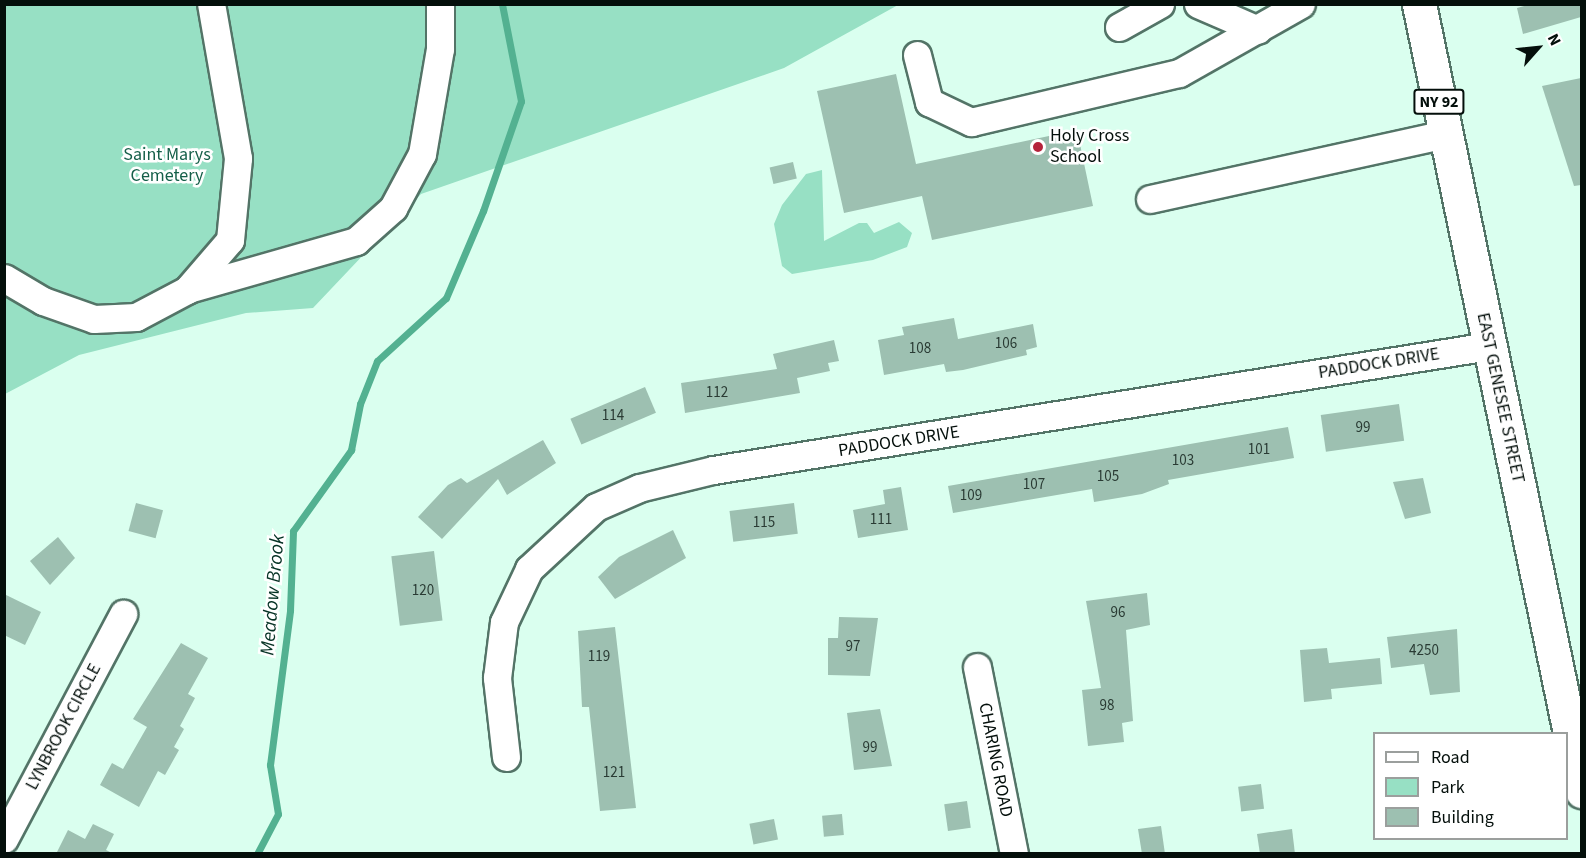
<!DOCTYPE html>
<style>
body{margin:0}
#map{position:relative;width:1586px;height:858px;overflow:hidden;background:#daffef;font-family:"Source Sans 3",sans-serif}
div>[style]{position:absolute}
.green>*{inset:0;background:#97e0c4}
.stream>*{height:7px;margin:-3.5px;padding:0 3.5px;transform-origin:3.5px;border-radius:3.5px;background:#53b191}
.building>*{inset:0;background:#9dc0b1;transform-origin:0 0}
.roads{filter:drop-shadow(2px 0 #537467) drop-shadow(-2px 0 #537467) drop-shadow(0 2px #537467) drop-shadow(0 -2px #537467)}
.minor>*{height:27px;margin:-13.5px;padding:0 13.5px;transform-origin:13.5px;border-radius:13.5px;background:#fff}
.major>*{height:33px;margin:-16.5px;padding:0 16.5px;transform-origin:16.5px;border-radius:16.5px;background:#fff}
.dots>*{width:16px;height:16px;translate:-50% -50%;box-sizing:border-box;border:3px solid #fff;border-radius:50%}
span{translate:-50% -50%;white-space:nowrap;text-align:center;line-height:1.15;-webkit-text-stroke:5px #fff;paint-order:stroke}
.number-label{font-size:15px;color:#2a3b34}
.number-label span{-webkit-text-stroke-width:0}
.shield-label span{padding:2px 4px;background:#fff;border:2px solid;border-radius:4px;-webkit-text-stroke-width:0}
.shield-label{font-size:16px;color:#040f0b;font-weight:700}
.poi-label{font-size:18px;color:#040f0b}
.left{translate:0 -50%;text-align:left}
.park-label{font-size:18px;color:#155f49}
.street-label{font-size:18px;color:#040f0b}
.water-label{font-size:20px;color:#063325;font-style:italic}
.frame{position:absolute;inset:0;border:6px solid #040f0b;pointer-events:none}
.legend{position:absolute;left:1373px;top:732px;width:195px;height:108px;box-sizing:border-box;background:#fff;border:2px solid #9b9f9d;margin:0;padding:8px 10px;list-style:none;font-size:18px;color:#040f0b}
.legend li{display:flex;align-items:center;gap:12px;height:30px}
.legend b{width:30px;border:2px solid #9b9f9d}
.north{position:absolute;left:1508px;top:18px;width:60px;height:60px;-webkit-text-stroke:4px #fff;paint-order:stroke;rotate:63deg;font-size:16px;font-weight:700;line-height:24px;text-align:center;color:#040f0b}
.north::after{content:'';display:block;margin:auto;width:21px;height:27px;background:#040f0b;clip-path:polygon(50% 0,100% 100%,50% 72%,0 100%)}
</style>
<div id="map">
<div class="green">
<div style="clip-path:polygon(5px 5px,898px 5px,784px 68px,421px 194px,313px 308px,246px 313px,79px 355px,5px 394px)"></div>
<div style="clip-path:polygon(822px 170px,824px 241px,859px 223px,867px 223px,874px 233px,899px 222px,912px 233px,907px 247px,873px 260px,792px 274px,782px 266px,774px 224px,782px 205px,806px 174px)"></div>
</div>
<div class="stream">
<div style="left:257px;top:854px;width:45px;rotate:-62.3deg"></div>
<div style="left:278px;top:814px;width:50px;rotate:-99.3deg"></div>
<div style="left:270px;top:765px;width:156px;rotate:-82.6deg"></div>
<div style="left:290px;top:610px;width:79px;rotate:-87.8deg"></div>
<div style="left:293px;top:531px;width:100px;rotate:-54.4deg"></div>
<div style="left:351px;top:450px;width:47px;rotate:-78.9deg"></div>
<div style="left:360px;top:404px;width:46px;rotate:-68.4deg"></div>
<div style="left:377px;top:361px;width:93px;rotate:-42.4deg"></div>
<div style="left:446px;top:298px;width:95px;rotate:-67deg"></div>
<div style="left:483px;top:211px;width:116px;rotate:-70.9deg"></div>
<div style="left:521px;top:101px;width:99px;rotate:-101.1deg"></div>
</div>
<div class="building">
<div style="clip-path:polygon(1531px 4px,1581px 4px,1581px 17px,1523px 34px,1517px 8px)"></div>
<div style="clip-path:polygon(896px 74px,916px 164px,1077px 130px,1093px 206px,932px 240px,922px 196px,844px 213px,817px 91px)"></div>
<div style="clip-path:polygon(1581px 78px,1581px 185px,1574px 186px,1542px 86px)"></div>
<div style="left:793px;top:162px;width:17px;height:24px;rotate:77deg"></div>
<div style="clip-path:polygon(954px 318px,958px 339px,1033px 324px,1037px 347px,1026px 350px,1027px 355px,963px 370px,946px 372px,944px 364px,884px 375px,878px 340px,904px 335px,902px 327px)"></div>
<div style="clip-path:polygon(834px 340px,839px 361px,828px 363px,830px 371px,797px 378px,800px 393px,685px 413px,681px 383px,777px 369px,773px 354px)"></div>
<div style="left:645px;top:387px;width:28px;height:81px;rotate:67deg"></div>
<div style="left:1399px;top:404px;width:37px;height:79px;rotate:82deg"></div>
<div style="clip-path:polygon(1288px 427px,1294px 458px,1168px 480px,1169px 484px,1142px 494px,1094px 502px,1092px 489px,953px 513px,948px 486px)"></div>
<div style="clip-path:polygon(543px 440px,556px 463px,507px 495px,498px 479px,442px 539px,418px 517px,448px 485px,461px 478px,467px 483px)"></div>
<div style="clip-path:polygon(1423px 478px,1431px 513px,1405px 519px,1393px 482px)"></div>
<div style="clip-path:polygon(901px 487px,908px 530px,858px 538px,853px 510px,885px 504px,883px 490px)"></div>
<div style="left:136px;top:503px;width:28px;height:29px;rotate:15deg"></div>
<div style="left:794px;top:503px;width:31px;height:65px;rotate:83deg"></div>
<div style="clip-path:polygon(673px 530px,686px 558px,615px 599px,598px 577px,619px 557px)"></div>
<div style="clip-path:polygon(58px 537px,75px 558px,50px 585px,30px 561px)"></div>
<div style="left:434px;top:551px;width:70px;height:43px;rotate:83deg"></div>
<div style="clip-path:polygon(1147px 593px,1150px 625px,1126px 630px,1133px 721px,1122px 723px,1124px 742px,1088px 746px,1082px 690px,1101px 688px,1086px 601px)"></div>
<div style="clip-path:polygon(4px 594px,41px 612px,25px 645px,4px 635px)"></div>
<div style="clip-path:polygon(839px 617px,878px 618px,870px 676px,828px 675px,828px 638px,838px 638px)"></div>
<div style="clip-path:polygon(615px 627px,636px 808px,600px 811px,589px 707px,582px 707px,578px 631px)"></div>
<div style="clip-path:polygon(1457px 629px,1460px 692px,1430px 695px,1424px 664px,1391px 668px,1387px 637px)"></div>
<div style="clip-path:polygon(181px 643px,208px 658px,188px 694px,195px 698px,180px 726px,184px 729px,174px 747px,179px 750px,165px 775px,158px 771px,139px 807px,100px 785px,112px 763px,123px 769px,147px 727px,133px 719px)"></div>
<div style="clip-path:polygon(1327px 648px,1329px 663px,1380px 658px,1382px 684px,1331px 689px,1332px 699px,1304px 702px,1300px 650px)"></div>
<div style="clip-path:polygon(880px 709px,892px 766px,854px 770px,847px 713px)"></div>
<div style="left:1261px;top:784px;width:25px;height:23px;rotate:83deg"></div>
<div style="left:967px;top:801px;width:27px;height:23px;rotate:82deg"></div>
<div style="left:842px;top:814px;width:21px;height:20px;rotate:85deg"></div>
<div style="left:774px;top:819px;width:21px;height:25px;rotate:79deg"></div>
<div style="clip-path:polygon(93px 824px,114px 834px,106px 850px,114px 854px,56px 854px,68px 830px,85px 839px)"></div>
<div style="clip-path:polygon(1161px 826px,1165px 854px,1142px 854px,1138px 829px)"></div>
<div style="clip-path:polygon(1292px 829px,1295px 854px,1260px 854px,1257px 834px)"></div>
</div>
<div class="roads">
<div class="minor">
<div style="left:1198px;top:4px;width:65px;rotate:23.4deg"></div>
<div style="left:1119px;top:27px;width:47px;rotate:-29.3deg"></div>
<div style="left:917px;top:55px;width:49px;rotate:75.7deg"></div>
<div style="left:929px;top:102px;width:47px;rotate:25.5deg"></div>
<div style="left:971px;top:122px;width:214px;rotate:-13.3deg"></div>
<div style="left:1179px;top:73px;width:140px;rotate:-29.5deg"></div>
<div style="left:1150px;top:199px;width:302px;rotate:-12.4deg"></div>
<div style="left:4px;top:278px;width:45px;rotate:30.5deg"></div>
<div style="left:43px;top:301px;width:54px;rotate:19.4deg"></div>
<div style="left:94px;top:319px;width:42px;rotate:-2.7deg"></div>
<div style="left:136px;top:317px;width:58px;rotate:-27.9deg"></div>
<div style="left:187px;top:290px;width:66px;rotate:-49.3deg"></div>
<div style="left:230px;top:240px;width:82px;rotate:-84.4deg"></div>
<div style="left:238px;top:158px;width:156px;rotate:-99.9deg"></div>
<div style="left:188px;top:289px;width:175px;rotate:-15.9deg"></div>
<div style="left:356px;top:241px;width:50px;rotate:-41.7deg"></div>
<div style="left:393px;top:208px;width:61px;rotate:-61.8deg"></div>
<div style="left:422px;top:154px;width:107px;rotate:-80.3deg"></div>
<div style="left:440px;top:49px;width:45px;rotate:-90deg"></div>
<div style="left:977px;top:667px;width:191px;rotate:78.8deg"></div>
<div style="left:506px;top:757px;width:80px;rotate:-96.5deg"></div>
<div style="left:497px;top:678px;width:56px;rotate:-82.9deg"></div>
<div style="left:504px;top:622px;width:59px;rotate:-64.7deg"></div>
<div style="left:529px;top:569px;width:91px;rotate:-42.8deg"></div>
<div style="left:596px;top:507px;width:47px;rotate:-23.8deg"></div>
<div style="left:639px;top:488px;width:76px;rotate:-13.7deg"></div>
<div style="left:713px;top:470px;width:786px;rotate:-9.08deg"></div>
<div style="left:4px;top:839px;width:255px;rotate:-62.1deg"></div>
</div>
<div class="major">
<div style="left:1419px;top:4px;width:804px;rotate:78.3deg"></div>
</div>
</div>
<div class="dots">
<div style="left:1038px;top:147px;background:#b5233b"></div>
</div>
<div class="number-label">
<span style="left:1006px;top:344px">106</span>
<span style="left:920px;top:349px">108</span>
<span style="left:717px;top:393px">112</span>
<span style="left:613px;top:416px">114</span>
<span style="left:1363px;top:428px">99</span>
<span style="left:1259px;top:450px">101</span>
<span style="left:1183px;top:461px">103</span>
<span style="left:1108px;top:477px">105</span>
<span style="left:1034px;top:485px">107</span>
<span style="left:971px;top:496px">109</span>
<span style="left:881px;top:520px">111</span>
<span style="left:764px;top:523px">115</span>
<span style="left:423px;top:591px">120</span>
<span style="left:1118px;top:613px">96</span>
<span style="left:853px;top:647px">97</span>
<span style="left:1424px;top:651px">4250</span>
<span style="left:599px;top:657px">119</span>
<span style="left:1107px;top:706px">98</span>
<span style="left:870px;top:748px">99</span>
<span style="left:614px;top:773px">121</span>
</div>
<div class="shield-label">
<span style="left:1439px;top:102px">NY 92</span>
</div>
<div class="poi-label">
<span class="left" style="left:1050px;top:147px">Holy Cross<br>School</span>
</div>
<div class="park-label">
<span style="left:167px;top:166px">Saint Marys<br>Cemetery</span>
</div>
<div class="street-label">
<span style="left:1379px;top:364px;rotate:-9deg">PADDOCK DRIVE</span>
<span style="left:1500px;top:398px;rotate:78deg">EAST GENESEE STREET</span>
<span style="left:899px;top:442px;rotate:-9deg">PADDOCK DRIVE</span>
<span style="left:64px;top:727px;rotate:-62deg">LYNBROOK CIRCLE</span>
<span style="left:995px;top:760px;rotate:79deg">CHARING ROAD</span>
</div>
<div class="water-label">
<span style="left:273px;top:595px;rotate:-85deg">Meadow Brook</span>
</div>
<div class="frame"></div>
<ul class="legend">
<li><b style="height:8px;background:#fff"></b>Road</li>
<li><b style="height:16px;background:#97e0c4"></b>Park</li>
<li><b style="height:16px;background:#9dc0b1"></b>Building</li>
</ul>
<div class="north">N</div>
</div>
